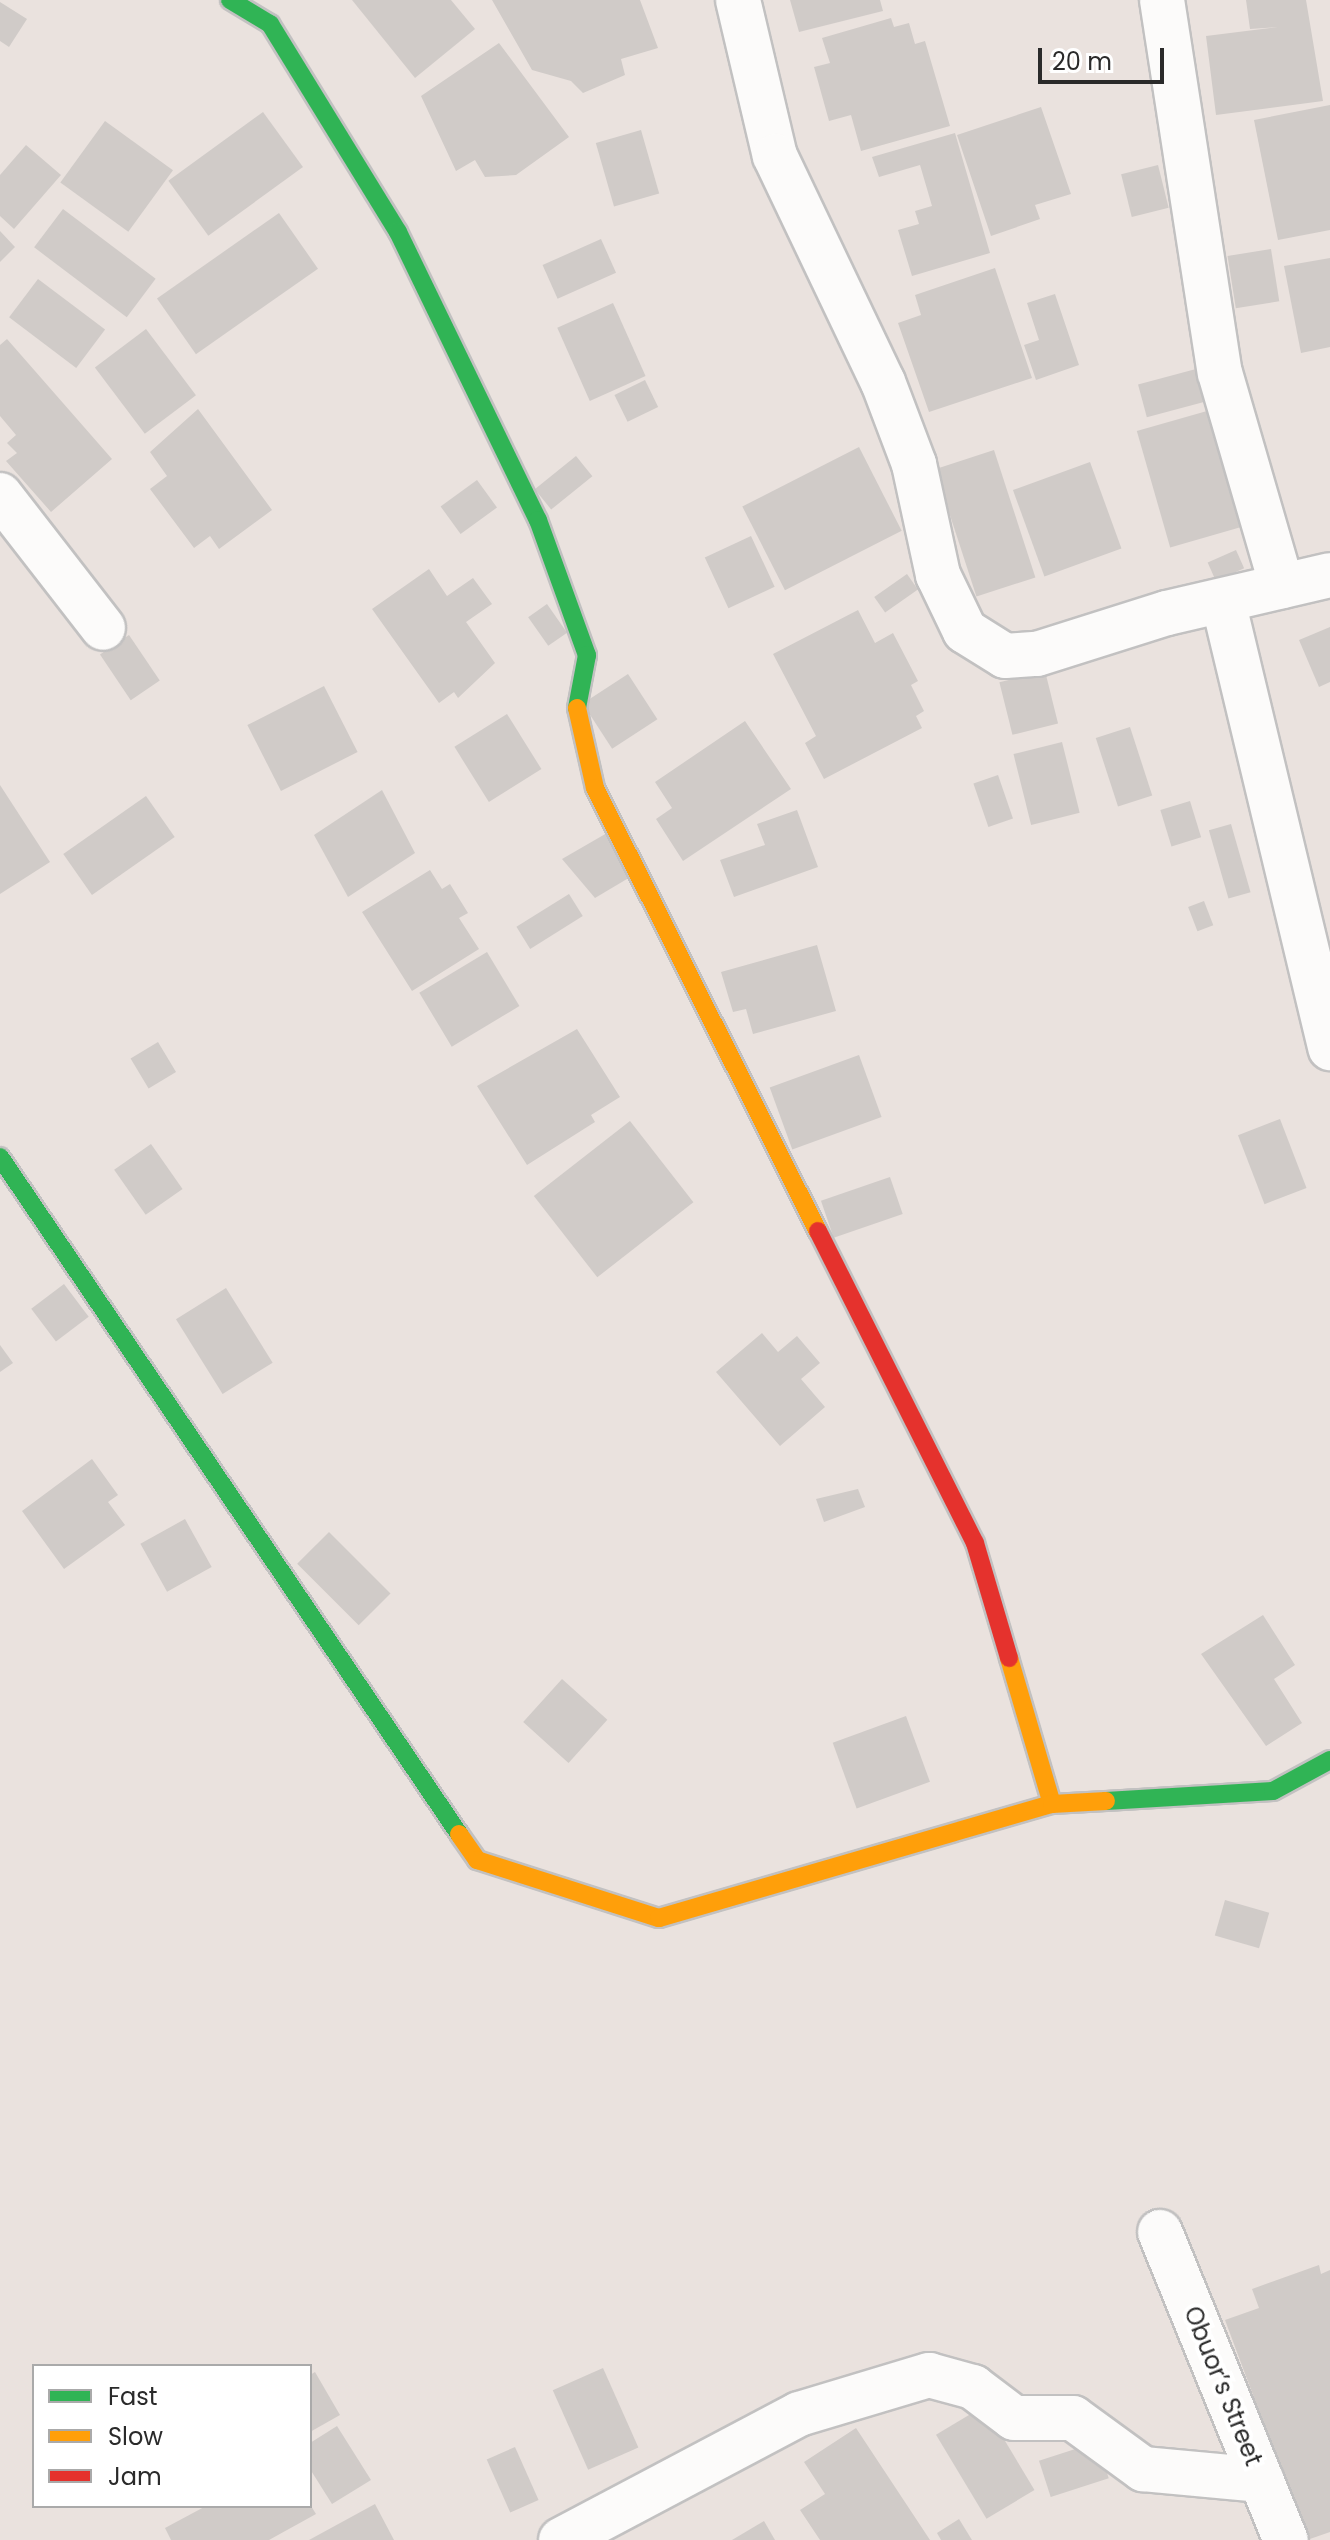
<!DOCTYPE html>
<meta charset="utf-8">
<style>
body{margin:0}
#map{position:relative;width:1330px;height:2540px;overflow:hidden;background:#eae2de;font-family:Poppins,sans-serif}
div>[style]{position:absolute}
.building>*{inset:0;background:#d0cbc8;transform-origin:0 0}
.roads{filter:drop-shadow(2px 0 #c2c1c1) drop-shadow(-2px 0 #c2c1c1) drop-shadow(0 2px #c2c1c1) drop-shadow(0 -2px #c2c1c1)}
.street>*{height:44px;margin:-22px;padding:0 22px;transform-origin:22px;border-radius:22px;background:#fcfbfa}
.fast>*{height:18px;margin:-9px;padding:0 9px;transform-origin:9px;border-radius:9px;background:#30b455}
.slow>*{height:18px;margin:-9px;padding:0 9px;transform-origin:9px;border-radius:9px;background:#ff9f0a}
.jam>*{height:18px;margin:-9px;padding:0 9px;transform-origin:9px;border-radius:9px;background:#e5322d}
span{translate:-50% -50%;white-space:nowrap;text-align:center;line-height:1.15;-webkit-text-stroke:8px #fff;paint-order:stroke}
.street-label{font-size:24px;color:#2a2a2a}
.legend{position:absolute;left:32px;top:2364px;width:280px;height:144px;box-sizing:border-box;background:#fff;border:2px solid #aaa;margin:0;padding:10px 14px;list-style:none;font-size:24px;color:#2a2a2a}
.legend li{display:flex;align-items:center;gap:16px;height:40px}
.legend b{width:40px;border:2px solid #aaa}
.scale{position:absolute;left:1038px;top:48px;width:126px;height:36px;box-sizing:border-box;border:4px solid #2a2a2a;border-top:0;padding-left:10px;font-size:24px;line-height:28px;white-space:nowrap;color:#2a2a2a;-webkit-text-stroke:6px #fff;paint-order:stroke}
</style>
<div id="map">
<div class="building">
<div style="clip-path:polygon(352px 0,451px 0,475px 29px,415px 78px)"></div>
<div style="clip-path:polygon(492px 0,640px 0,658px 48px,621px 59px,625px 75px,583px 93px,571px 81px,532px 70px)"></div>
<div style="clip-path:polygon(790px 0,880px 0,883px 11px,799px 32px)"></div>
<div style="clip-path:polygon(1246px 0,1306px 0,1323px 101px,1216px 115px,1206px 36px,1278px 27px,1250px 29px)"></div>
<div style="clip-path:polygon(0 2px,27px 19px,9px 47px,0 41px)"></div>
<div style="clip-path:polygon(891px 18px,894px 27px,909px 23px,915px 44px,925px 41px,950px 126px,861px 151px,851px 115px,829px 121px,814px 67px,830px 63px,822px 38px)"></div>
<div style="clip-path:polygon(499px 43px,569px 137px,516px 175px,485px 177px,475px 160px,456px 171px,421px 96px)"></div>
<div style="clip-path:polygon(1330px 105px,1330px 230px,1278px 240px,1254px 120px)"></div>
<div style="clip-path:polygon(1041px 107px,1071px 194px,1035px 205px,1040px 219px,991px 236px,957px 135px)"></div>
<div style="left:263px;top:112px;width:68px;height:117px;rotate:54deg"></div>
<div style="left:105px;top:121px;width:84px;height:76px;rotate:36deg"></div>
<div style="left:641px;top:130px;width:66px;height:47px;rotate:74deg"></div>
<div style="clip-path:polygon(955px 133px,990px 253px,912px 276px,898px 230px,919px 224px,915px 211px,932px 206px,920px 165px,879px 177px,872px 157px)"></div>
<div style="clip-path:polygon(26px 145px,61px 175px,14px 229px,0 216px,0 175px)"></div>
<div style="left:1158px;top:165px;width:44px;height:38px;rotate:76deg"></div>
<div style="left:63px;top:209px;width:116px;height:48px;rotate:37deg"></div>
<div style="left:279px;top:213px;width:68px;height:149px;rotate:55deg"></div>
<div style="clip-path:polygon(0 231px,15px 247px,0 262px)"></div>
<div style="left:601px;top:239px;width:37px;height:64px;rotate:66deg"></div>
<div style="left:1271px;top:249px;width:53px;height:44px;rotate:81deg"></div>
<div style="clip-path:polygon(1330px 258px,1330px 347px,1301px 353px,1284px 266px)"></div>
<div style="clip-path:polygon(995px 268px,1032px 378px,929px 412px,898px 323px,921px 315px,915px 295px)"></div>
<div style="left:38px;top:279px;width:84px;height:48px;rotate:37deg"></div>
<div style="clip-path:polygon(1055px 294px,1079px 365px,1036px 380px,1024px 345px,1039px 340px,1027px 303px)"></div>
<div style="left:613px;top:303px;width:80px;height:61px;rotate:66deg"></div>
<div style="left:146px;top:329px;width:83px;height:64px;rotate:53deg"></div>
<div style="clip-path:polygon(7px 339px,112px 459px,51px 512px,6px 461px,17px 453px,7px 443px,16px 435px,0 416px,0 345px)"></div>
<div style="left:1196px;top:369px;width:34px;height:60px;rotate:75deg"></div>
<div style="left:645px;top:380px;width:30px;height:34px;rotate:64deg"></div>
<div style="clip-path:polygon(198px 409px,272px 510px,219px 549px,210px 536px,194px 548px,150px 489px,167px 476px,150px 452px)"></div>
<div style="left:1207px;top:411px;width:121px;height:73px;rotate:74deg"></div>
<div style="left:859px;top:447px;width:94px;height:131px;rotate:63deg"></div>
<div style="left:994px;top:450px;width:134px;height:62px;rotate:72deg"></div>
<div style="left:576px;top:456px;width:26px;height:53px;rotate:51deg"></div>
<div style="left:1090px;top:462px;width:92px;height:82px;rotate:70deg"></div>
<div style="left:477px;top:480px;width:34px;height:45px;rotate:54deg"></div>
<div style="left:751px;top:536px;width:56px;height:51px;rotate:65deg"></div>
<div style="left:1236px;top:550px;width:20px;height:31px;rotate:66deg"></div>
<div style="clip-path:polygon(429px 569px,447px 596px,473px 578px,492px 604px,466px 622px,495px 663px,458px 698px,454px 692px,439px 703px,372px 609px)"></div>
<div style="left:907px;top:574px;width:19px;height:40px;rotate:55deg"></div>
<div style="left:547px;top:604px;width:35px;height:23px;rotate:55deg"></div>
<div style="clip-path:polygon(858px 610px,875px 643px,893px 633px,918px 681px,911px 685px,924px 711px,916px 716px,922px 728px,824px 779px,805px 743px,816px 736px,773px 654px)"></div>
<div style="clip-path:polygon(1330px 627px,1330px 682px,1319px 687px,1299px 640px)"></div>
<div style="left:129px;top:635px;width:55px;height:35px;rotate:56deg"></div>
<div style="left:1045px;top:671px;width:54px;height:47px;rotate:76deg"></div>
<div style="left:628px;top:674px;width:54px;height:54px;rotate:57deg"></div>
<div style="left:324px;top:686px;width:74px;height:86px;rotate:63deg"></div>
<div style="left:507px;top:714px;width:65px;height:62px;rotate:58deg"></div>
<div style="clip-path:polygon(745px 721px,791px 789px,683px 861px,656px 819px,672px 808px,655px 782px)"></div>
<div style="left:1130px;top:727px;width:72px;height:36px;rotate:72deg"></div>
<div style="left:1062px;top:742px;width:73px;height:50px;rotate:76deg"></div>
<div style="left:998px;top:775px;width:46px;height:26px;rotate:71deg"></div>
<div style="clip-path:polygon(0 785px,50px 862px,0 894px)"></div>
<div style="clip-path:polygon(382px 790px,415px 853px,348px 897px,314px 835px)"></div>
<div style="left:146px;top:796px;width:50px;height:101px;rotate:55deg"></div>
<div style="left:1190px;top:801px;width:38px;height:31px;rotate:73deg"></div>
<div style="clip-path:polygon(797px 810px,818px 867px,734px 897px,720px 860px,765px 845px,757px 824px)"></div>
<div style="left:1231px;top:824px;width:71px;height:23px;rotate:74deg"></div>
<div style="clip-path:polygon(607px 833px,632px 876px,595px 898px,562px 859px)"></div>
<div style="clip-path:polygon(430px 870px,442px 889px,450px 884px,468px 913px,459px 918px,479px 949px,412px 991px,362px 912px)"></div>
<div style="left:569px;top:894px;width:26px;height:62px;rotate:58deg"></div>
<div style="left:1204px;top:901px;width:26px;height:17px;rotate:69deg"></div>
<div style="clip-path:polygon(817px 945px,836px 1011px,753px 1034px,746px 1009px,733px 1012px,721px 972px)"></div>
<div style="left:487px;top:952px;width:63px;height:79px;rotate:59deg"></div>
<div style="clip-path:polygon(577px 1029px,620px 1097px,591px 1115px,595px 1122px,527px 1165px,477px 1086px)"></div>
<div style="left:158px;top:1042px;width:35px;height:32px;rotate:59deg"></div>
<div style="left:859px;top:1055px;width:66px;height:95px;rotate:70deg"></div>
<div style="left:1280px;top:1119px;width:74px;height:45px;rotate:69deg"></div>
<div style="left:630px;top:1121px;width:103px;height:122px;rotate:52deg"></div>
<div style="left:151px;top:1144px;width:55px;height:45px;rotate:55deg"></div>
<div style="left:890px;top:1177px;width:39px;height:73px;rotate:71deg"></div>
<div style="left:64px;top:1284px;width:41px;height:41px;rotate:53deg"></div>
<div style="left:226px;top:1288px;width:88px;height:59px;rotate:58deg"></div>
<div style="clip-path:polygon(762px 1333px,778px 1352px,797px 1336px,820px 1363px,801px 1379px,825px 1407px,780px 1446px,716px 1372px)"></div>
<div style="clip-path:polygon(0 1345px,13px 1363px,0 1372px)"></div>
<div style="clip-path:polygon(92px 1459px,118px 1495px,108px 1502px,125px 1525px,64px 1569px,22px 1511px)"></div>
<div style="clip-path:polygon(858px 1489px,865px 1507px,824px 1522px,816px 1499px)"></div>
<div style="left:185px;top:1519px;width:55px;height:51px;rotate:61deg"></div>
<div style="left:329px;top:1532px;width:87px;height:45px;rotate:45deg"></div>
<div style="clip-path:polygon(1263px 1615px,1295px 1665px,1274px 1679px,1302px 1723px,1266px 1746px,1201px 1654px)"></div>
<div style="left:562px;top:1679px;width:61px;height:58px;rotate:42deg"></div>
<div style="left:906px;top:1716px;width:70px;height:78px;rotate:70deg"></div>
<div style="left:1225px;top:1900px;width:46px;height:37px;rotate:16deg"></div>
<div style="clip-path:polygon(1319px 2265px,1321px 2274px,1330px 2270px,1330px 2532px,1307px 2540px,1225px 2320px,1259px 2308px,1252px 2289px)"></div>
<div style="left:603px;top:2368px;width:87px;height:55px;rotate:66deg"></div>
<div style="clip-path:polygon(315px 2372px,340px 2415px,310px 2432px,310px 2375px)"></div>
<div style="left:984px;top:2406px;width:98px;height:56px;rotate:59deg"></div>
<div style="clip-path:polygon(337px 2426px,371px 2480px,332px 2504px,310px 2469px,310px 2443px)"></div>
<div style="clip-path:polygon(856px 2428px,930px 2540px,820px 2540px,800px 2510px,825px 2494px,804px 2462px)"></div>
<div style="left:1097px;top:2442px;width:38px;height:61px;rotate:72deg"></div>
<div style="left:515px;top:2447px;width:58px;height:31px;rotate:66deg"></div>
<div style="clip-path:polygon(375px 2504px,394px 2540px,309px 2540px)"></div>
<div style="clip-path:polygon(206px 2506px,311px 2506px,316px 2514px,269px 2540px,171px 2540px,165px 2528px)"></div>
<div style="clip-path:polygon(959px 2519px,972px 2540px,941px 2540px,937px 2533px)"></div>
<div style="clip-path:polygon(764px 2521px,775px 2540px,732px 2540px)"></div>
</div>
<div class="roads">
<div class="street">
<div style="left:738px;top:0;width:160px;rotate:76.7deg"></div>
<div style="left:775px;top:156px;width:250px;rotate:64.5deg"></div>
<div style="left:883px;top:382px;width:88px;rotate:69.3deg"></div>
<div style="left:914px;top:464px;width:114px;rotate:77.8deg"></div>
<div style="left:938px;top:575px;width:62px;rotate:64.3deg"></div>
<div style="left:965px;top:631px;width:47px;rotate:32deg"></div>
<div style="left:1005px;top:656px;width:32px;rotate:-4deg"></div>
<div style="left:1037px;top:654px;width:136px;rotate:-17.5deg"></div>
<div style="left:1167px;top:613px;width:167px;rotate:-13.1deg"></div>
<div style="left:1162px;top:0;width:377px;rotate:81.2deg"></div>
<div style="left:1220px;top:373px;width:222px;rotate:73.8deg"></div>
<div style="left:0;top:495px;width:168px;rotate:52.2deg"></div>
<div style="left:1223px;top:601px;width:460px;rotate:76.5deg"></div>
<div style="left:1160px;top:2232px;width:333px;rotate:67.8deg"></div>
<div style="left:561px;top:2540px;width:269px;rotate:-27.9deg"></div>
<div style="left:799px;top:2414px;width:136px;rotate:-16.7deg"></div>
<div style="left:929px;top:2375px;width:46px;rotate:15.3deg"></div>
<div style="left:973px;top:2387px;width:51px;rotate:37.1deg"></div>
<div style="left:1014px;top:2418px;width:59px"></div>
<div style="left:1073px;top:2418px;width:87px;rotate:36.1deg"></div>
<div style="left:1143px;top:2469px;width:119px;rotate:5.3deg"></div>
</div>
<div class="fast">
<div style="left:230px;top:0;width:47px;rotate:31deg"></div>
<div style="left:270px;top:24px;width:244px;rotate:58.4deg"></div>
<div style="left:398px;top:232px;width:320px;rotate:64.1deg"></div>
<div style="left:538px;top:520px;width:144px;rotate:70.1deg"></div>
<div style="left:587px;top:655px;width:54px;rotate:100.7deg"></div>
<div style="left:0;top:1157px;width:818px;rotate:55.86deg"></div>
<div style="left:1106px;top:1801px;width:167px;rotate:-3.4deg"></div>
<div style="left:1273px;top:1791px;width:65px;rotate:-28.5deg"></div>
</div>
<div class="slow">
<div style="left:577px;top:708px;width:82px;rotate:77.3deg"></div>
<div style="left:595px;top:788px;width:496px;rotate:63.3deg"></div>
<div style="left:1009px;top:1658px;width:152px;rotate:73.6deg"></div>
<div style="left:459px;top:1834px;width:32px;rotate:55deg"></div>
<div style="left:477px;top:1860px;width:191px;rotate:17.7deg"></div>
<div style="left:659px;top:1918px;width:409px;rotate:-16.2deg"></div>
<div style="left:1052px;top:1804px;width:54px;rotate:-3.2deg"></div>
</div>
<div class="jam">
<div style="left:818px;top:1231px;width:349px;rotate:63.3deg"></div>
<div style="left:975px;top:1543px;width:120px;rotate:73.5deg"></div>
</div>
</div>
<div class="street-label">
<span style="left:1223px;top:2386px;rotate:68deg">Obuor’s Street</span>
</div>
<ul class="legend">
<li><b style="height:10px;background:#30b455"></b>Fast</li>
<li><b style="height:10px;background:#ff9f0a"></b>Slow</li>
<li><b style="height:10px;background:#e5322d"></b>Jam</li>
</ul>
<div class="scale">20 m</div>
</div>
